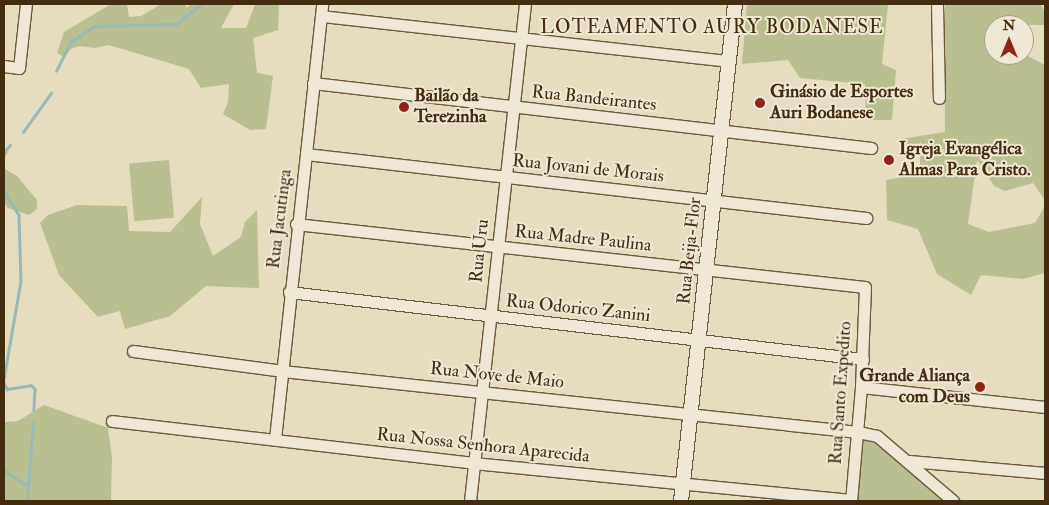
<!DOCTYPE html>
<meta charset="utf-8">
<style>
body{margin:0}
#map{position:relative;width:1049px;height:505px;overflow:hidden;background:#e6dcc0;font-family:"IM FELL Double Pica",serif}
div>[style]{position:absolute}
.green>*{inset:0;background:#b9bf8f;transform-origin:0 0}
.stream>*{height:2.5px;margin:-1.25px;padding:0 1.25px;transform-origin:1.25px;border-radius:1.25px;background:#97bab8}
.roads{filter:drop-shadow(1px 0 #6c583c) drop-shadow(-1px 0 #6c583c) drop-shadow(0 1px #6c583c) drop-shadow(0 -1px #6c583c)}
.minor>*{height:11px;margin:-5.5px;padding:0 5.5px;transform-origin:5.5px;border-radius:5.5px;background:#efe8d6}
.tertiary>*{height:14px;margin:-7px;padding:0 7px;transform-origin:7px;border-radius:7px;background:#efe8d6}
.dots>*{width:14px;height:14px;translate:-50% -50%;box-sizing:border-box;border:2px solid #efe8d6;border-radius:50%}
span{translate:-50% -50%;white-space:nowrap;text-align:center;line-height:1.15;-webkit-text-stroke:4px #efe8d6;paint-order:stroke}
.poi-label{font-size:18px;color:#432c10;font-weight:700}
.left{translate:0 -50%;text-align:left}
.right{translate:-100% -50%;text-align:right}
.street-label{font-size:18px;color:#432c10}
.neighbourhood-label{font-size:19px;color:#432c10;letter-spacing:1px}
.frame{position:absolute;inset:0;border:5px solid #432c10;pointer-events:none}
.north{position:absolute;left:984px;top:15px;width:50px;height:50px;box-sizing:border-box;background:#efe8d6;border:1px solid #aa9d87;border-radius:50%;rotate:0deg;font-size:14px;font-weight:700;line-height:20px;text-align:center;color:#432c10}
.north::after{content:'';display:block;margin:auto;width:18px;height:22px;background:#8f2418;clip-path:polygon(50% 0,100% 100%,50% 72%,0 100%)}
</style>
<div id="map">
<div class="green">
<div style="clip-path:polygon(111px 4px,127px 4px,129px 17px,141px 16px,161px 4px,186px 4px,186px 8px,192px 4px,234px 4px,221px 28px,246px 28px,255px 5px,279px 4px,278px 30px,253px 38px,257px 73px,273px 76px,266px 129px,250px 130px,223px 114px,228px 102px,229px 84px,201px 88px,189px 69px,109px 45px,95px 48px,80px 46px,71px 49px,64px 57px,57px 53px,64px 32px)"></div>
<div style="clip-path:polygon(747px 4px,888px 4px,882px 64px,896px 70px,892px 120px,866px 120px,865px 84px,800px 78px,788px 60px,742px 64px)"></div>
<div style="clip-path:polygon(945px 4px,1041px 4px,1045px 13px,1045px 25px,994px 25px,994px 55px,1024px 54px,1045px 65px,1045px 200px,1033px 183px,1005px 191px,994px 186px,977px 160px,968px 224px,989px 232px,1035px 223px,1045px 206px,1045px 273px,1023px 279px,981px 275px,971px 295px,937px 274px,918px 229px,887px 220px,886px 180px,920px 174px,920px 156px,901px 139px,945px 132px)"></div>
<div style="clip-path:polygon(4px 147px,8px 152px,4px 159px,5px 169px,17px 176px,37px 200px,37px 209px,29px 215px,8px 208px,4px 203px)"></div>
<div style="left:169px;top:160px;width:58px;height:40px;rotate:85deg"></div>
<div style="clip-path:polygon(202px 197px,200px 224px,213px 256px,241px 237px,245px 222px,257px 210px,259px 288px,206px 286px,170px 316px,125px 329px,120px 311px,98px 317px,59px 275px,40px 223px,48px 215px,77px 205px,127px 206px,129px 231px,170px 232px)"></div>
<div style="clip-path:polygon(44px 405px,108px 428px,112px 458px,111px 501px,4px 501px,4px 422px,18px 421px)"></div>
<div style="clip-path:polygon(863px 437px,870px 437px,948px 501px,858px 501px)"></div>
</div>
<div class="stream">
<div style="left:56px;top:71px;width:33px;rotate:-63deg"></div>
<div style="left:71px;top:42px;width:29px;rotate:-34deg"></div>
<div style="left:95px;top:26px;width:81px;rotate:-1.4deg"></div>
<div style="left:176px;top:24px;width:33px;rotate:-38deg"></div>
<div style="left:23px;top:132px;width:48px;rotate:-54.3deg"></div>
<div style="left:4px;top:152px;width:9px;rotate:-49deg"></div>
<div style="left:4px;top:191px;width:28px;rotate:58deg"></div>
<div style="left:19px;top:215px;width:66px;rotate:88.3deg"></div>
<div style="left:21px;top:281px;width:99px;rotate:99.8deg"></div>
<div style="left:4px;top:383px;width:7px;rotate:63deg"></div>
<div style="left:7px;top:389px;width:24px;rotate:-9deg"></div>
<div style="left:31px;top:385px;width:6px;rotate:45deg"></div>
<div style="left:35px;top:389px;width:21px;rotate:93deg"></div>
<div style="left:4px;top:470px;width:29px;rotate:34deg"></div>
<div style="left:27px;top:501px;width:78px;rotate:-85.6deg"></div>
</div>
<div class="roads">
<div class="minor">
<div style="left:937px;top:4px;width:94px;rotate:88.8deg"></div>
<div style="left:321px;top:16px;width:410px;rotate:6.3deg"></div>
<div style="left:4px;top:66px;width:15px;rotate:8deg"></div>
<div style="left:19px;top:68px;width:64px;rotate:-83.8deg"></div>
<div style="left:313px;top:83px;width:562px;rotate:6.64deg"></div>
<div style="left:306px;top:154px;width:564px;rotate:6.52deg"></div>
<div style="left:296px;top:224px;width:572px;rotate:6.32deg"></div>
<div style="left:865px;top:287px;width:100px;rotate:92.3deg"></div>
<div style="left:861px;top:387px;width:114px;rotate:95deg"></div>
<div style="left:289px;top:292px;width:578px;rotate:6.66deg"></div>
<div style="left:133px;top:351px;width:150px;rotate:7.6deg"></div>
<div style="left:282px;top:371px;width:579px;rotate:6.05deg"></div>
<div style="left:858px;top:432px;width:19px;rotate:12deg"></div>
<div style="left:877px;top:436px;width:100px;rotate:40.5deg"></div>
<div style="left:861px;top:387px;width:185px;rotate:6.2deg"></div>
<div style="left:112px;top:421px;width:363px;rotate:6.6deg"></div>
<div style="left:473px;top:463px;width:380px;rotate:5.6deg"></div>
<div style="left:275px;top:439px;width:438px;rotate:-83.8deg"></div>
<div style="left:909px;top:461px;width:137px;rotate:5deg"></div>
<div style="left:470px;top:501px;width:500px;rotate:-83.69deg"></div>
</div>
<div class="tertiary">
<div style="left:681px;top:501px;width:500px;rotate:-83.8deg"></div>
</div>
</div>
<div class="dots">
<div style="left:760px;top:103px;background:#8f2418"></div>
<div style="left:404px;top:107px;background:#8f2418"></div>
<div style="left:889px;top:160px;background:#8f2418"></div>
<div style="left:980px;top:387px;background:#8f2418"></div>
</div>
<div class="poi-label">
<span class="left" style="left:770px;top:103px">Ginásio de Esportes<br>Auri Bodanese</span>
<span class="left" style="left:414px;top:107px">Bailão da<br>Terezinha</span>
<span class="left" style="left:899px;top:160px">Igreja Evangélica<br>Almas Para Cristo.</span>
<span class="right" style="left:970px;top:387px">Grande Aliança<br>com Deus</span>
</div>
<div class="street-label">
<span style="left:594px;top:99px;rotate:6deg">Rua Bandeirantes</span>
<span style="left:588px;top:169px;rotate:6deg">Rua Jovani de Morais</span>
<span style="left:280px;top:219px;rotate:-83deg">Rua Jacutinga</span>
<span style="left:583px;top:239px;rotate:6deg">Rua Madre Paulina</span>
<span style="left:480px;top:251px;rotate:-84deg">Rua Uru</span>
<span style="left:690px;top:251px;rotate:-84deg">Rua Beija-Flor</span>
<span style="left:578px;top:309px;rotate:6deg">Rua Odorico Zanini</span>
<span style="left:497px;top:376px;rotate:6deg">Rua Nove de Maio</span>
<span style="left:841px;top:393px;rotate:-86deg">Rua Santo Expedito</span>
<span style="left:483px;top:446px;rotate:6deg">Rua Nossa Senhora Aparecida</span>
</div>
<div class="neighbourhood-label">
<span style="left:712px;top:28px">LOTEAMENTO AURY BODANESE</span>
</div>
<div class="frame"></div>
<div class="north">N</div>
</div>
